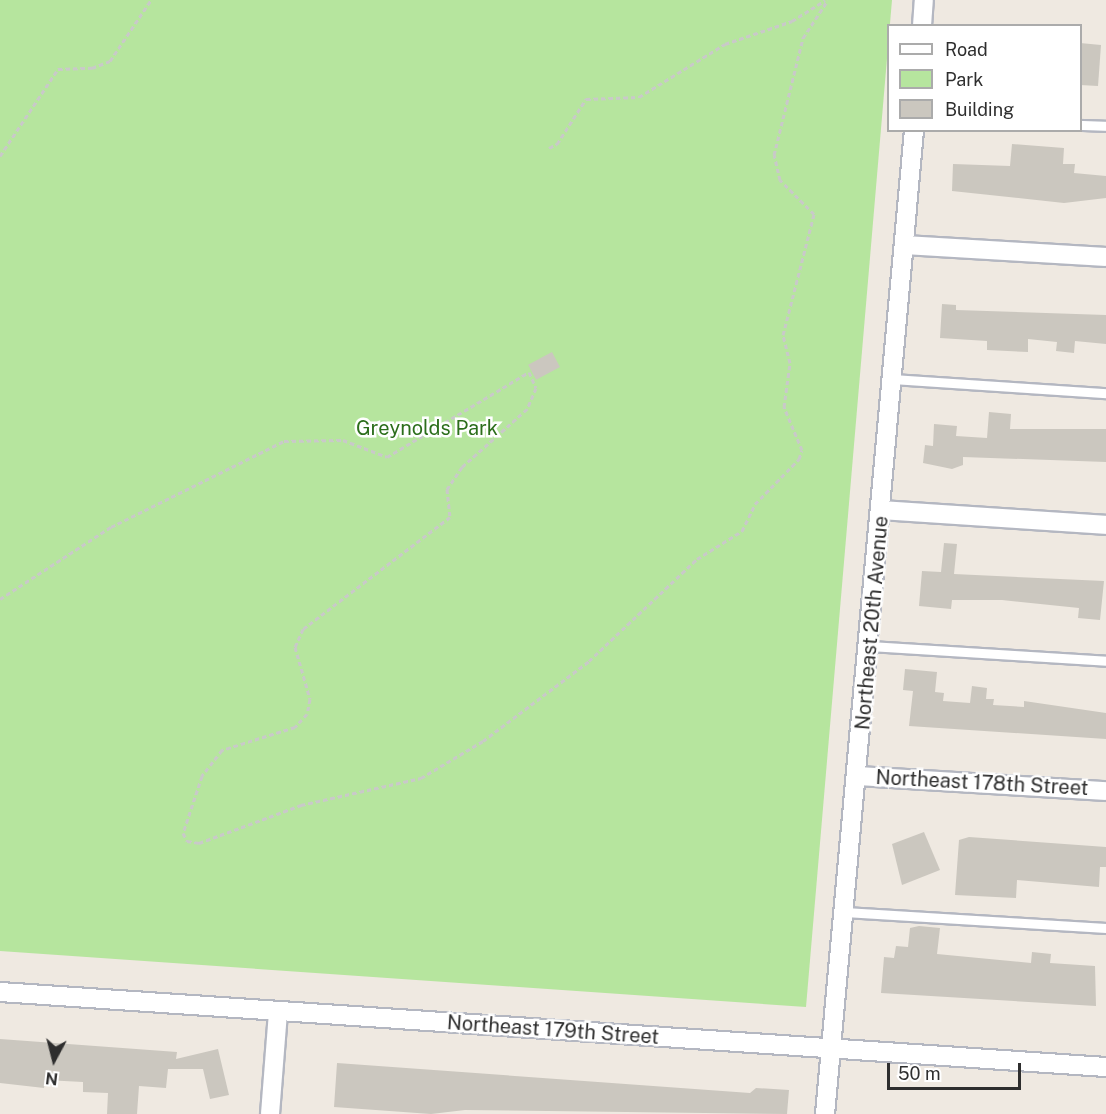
<!DOCTYPE html>
<style>
body{margin:0}
#map{position:relative;width:1106px;height:1114px;overflow:hidden;background:#efe9e1;font-family:"Public Sans",sans-serif}
div>[style]{position:absolute}
.green>*{inset:0;background:#b6e59e}
.building>*{inset:0;background:#cbc7bf;transform-origin:0 0}
.path>*{height:3px;margin-top:-1.5px;transform-origin:0;background:repeating-linear-gradient(90deg,#c9c9c9 0 4.5px,transparent 0 7.5px)}
.roads{filter:drop-shadow(2px 0 #b4b7c1) drop-shadow(-2px 0 #b4b7c1) drop-shadow(0 2px #b4b7c1) drop-shadow(0 -2px #b4b7c1)}
.lane>*{height:9px;margin:-4.5px;padding:0 4.5px;transform-origin:4.5px;border-radius:4.5px;background:#fff}
.street>*{height:18px;margin:-9px;padding:0 9px;transform-origin:9px;border-radius:9px;background:#fff}
span{translate:-50% -50%;white-space:nowrap;text-align:center;line-height:1.15;-webkit-text-stroke:5px #fff;paint-order:stroke}
.park-label{font-size:20px;color:#2c6e1b}
.street-label{font-size:20px;color:#2e2e2e}
.legend{position:absolute;left:887px;top:24px;width:195px;height:108px;box-sizing:border-box;background:#fff;border:2px solid #ababab;margin:0;padding:8px 10px;list-style:none;font-size:18px;color:#2e2e2e}
.legend li{display:flex;align-items:center;gap:12px;height:30px}
.legend b{width:30px;border:2px solid #ababab}
.north{position:absolute;left:24px;top:1030px;width:60px;height:60px;-webkit-text-stroke:4px #fff;paint-order:stroke;rotate:187deg;font-size:16px;font-weight:700;line-height:24px;text-align:center;color:#2e2e2e}
.north::after{content:'';display:block;margin:auto;width:21px;height:27px;background:#2e2e2e;clip-path:polygon(50% 0,100% 100%,50% 72%,0 100%)}
.scale{position:absolute;left:887px;top:1063px;width:134px;height:27px;box-sizing:border-box;border:3px solid #2e2e2e;border-top:0;padding-left:8px;font-size:18px;line-height:21px;white-space:nowrap;color:#2e2e2e;-webkit-text-stroke:4px #fff;paint-order:stroke}
</style>
<div id="map">
<div class="green">
<div style="clip-path:polygon(0 0,892px 0,806px 1007px,0 951px)"></div>
</div>
<div class="building">
<div style="clip-path:polygon(1080px 43px,1101px 45px,1098px 86px,1080px 85px)"></div>
<div style="clip-path:polygon(1012px 144px,1064px 148px,1063px 164px,1075px 164px,1074px 173px,1106px 176px,1106px 198px,1064px 203px,952px 191px,953px 164px,1010px 166px)"></div>
<div style="clip-path:polygon(942px 304px,956px 305px,956px 310px,1106px 315px,1106px 344px,1075px 341px,1074px 353px,1056px 351px,1057px 342px,1028px 339px,1028px 352px,987px 350px,987px 341px,940px 338px)"></div>
<div style="left:552px;top:352px;width:17px;height:27px;rotate:62deg"></div>
<div style="clip-path:polygon(989px 412px,1011px 414px,1010px 429px,1106px 429px,1106px 462px,963px 457px,963px 465px,952px 469px,923px 463px,925px 445px,933px 446px,934px 424px,957px 426px,956px 436px,987px 438px)"></div>
<div style="clip-path:polygon(944px 543px,957px 544px,954px 574px,1104px 581px,1100px 620px,1078px 618px,1079px 608px,1002px 600px,952px 600px,951px 609px,919px 606px,922px 571px,941px 572px)"></div>
<div style="clip-path:polygon(905px 669px,937px 672px,935px 692px,944px 693px,943px 701px,970px 703px,972px 686px,987px 688px,986px 699px,994px 699px,993px 705px,1024px 707px,1024px 701px,1106px 713px,1106px 739px,909px 726px,913px 691px,903px 690px)"></div>
<div style="clip-path:polygon(924px 832px,940px 870px,902px 885px,892px 844px)"></div>
<div style="clip-path:polygon(969px 837px,1106px 847px,1106px 867px,1100px 867px,1099px 887px,1017px 880px,1016px 898px,955px 895px,959px 840px)"></div>
<div style="clip-path:polygon(919px 926px,940px 928px,937px 954px,1031px 963px,1032px 952px,1051px 954px,1050px 963px,1095px 966px,1096px 1006px,881px 993px,884px 957px,894px 958px,896px 946px,908px 947px,910px 928px)"></div>
<div style="clip-path:polygon(0 1039px,177px 1052px,176px 1059px,218px 1049px,229px 1095px,210px 1099px,203px 1069px,168px 1069px,166px 1088px,139px 1086px,137px 1114px,107px 1114px,108px 1093px,83px 1092px,83px 1082px,45px 1080px,44px 1088px,0 1083px)"></div>
<div style="clip-path:polygon(337px 1063px,750px 1093px,756px 1088px,789px 1090px,787px 1114px,465px 1110px,431px 1114px,334px 1107px)"></div>
</div>
<div class="path">
<div style="left:549px;top:148px;width:9px;rotate:-27deg"></div>
<div style="left:557px;top:144px;width:54px;rotate:-57.2deg"></div>
<div style="left:586px;top:99px;width:53px;rotate:-2.2deg"></div>
<div style="left:639px;top:97px;width:101px;rotate:-31.6deg"></div>
<div style="left:725px;top:44px;width:71px;rotate:-18.9deg"></div>
<div style="left:792px;top:21px;width:39px;rotate:-32deg"></div>
<div style="left:0;top:156px;width:105px;rotate:-56.3deg"></div>
<div style="left:58px;top:69px;width:34px;rotate:-2deg"></div>
<div style="left:92px;top:68px;width:19px;rotate:-21deg"></div>
<div style="left:110px;top:61px;width:73px;rotate:-56.1deg"></div>
<div style="left:0;top:599px;width:132px;rotate:-33deg"></div>
<div style="left:111px;top:527px;width:193px;rotate:-26.4deg"></div>
<div style="left:284px;top:441px;width:59px;rotate:-1deg"></div>
<div style="left:343px;top:440px;width:47px;rotate:21.1deg"></div>
<div style="left:387px;top:457px;width:165px;rotate:-30.9deg"></div>
<div style="left:529px;top:372px;width:17px;rotate:66deg"></div>
<div style="left:536px;top:388px;width:23px;rotate:113deg"></div>
<div style="left:527px;top:409px;width:87px;rotate:138.3deg"></div>
<div style="left:462px;top:467px;width:27px;rotate:124deg"></div>
<div style="left:447px;top:489px;width:28px;rotate:84deg"></div>
<div style="left:450px;top:517px;width:185px;rotate:142.7deg"></div>
<div style="left:303px;top:629px;width:20px;rotate:114deg"></div>
<div style="left:295px;top:647px;width:54px;rotate:73.9deg"></div>
<div style="left:310px;top:699px;width:15px;rotate:101deg"></div>
<div style="left:307px;top:714px;width:18px;rotate:133deg"></div>
<div style="left:295px;top:727px;width:77px;rotate:162.5deg"></div>
<div style="left:222px;top:750px;width:33px;rotate:128deg"></div>
<div style="left:202px;top:776px;width:60px;rotate:108.4deg"></div>
<div style="left:183px;top:833px;width:9px;rotate:63deg"></div>
<div style="left:187px;top:841px;width:12px;rotate:9deg"></div>
<div style="left:199px;top:843px;width:109px;rotate:-20.4deg"></div>
<div style="left:301px;top:805px;width:123px;rotate:-12.7deg"></div>
<div style="left:421px;top:778px;width:72px;rotate:-30.8deg"></div>
<div style="left:483px;top:741px;width:133px;rotate:-37deg"></div>
<div style="left:589px;top:661px;width:149px;rotate:-43.4deg"></div>
<div style="left:697px;top:559px;width:53px;rotate:-31.9deg"></div>
<div style="left:742px;top:531px;width:30px;rotate:-64deg"></div>
<div style="left:755px;top:504px;width:63px;rotate:-45.6deg"></div>
<div style="left:799px;top:459px;width:9px;rotate:-72deg"></div>
<div style="left:802px;top:450px;width:47px;rotate:-112.7deg"></div>
<div style="left:784px;top:407px;width:44px;rotate:-82.2deg"></div>
<div style="left:790px;top:363px;width:29px;rotate:-104deg"></div>
<div style="left:783px;top:335px;width:125px;rotate:-75.6deg"></div>
<div style="left:814px;top:214px;width:48px;rotate:-135deg"></div>
<div style="left:780px;top:180px;width:26px;rotate:-103deg"></div>
<div style="left:774px;top:155px;width:121px;rotate:-76.1deg"></div>
<div style="left:803px;top:38px;width:45px;rotate:-56.7deg"></div>
</div>
<div class="roads">
<div class="lane">
<div style="left:1080px;top:125px;width:26px;rotate:2deg"></div>
<div style="left:893px;top:379px;width:213px;rotate:3.8deg"></div>
<div style="left:870px;top:646px;width:236px;rotate:3.6deg"></div>
<div style="left:845px;top:912px;width:261px;rotate:3.5deg"></div>
</div>
<div class="street">
<div style="left:922px;top:26px;width:26px;rotate:-86deg"></div>
<div style="left:905px;top:245px;width:201px;rotate:3.4deg"></div>
<div style="left:882px;top:510px;width:225px;rotate:3.8deg"></div>
<div style="left:859px;top:776px;width:247px;rotate:3.5deg"></div>
<div style="left:0;top:992px;width:1109px;rotate:3.88deg"></div>
<div style="left:270px;top:1114px;width:102px;rotate:-85.5deg"></div>
<div style="left:825px;top:1114px;width:988px;rotate:-84.83deg"></div>
</div>
</div>
<div class="park-label">
<span style="left:427px;top:428px">Greynolds Park</span>
</div>
<div class="street-label">
<span style="left:872px;top:623px;rotate:-85deg">Northeast 20th Avenue</span>
<span style="left:982px;top:783px;rotate:3deg">Northeast 178th Street</span>
<span style="left:553px;top:1030px;rotate:4deg">Northeast 179th Street</span>
</div>
<ul class="legend">
<li><b style="height:8px;background:#fff"></b>Road</li>
<li><b style="height:16px;background:#b6e59e"></b>Park</li>
<li><b style="height:16px;background:#cbc7bf"></b>Building</li>
</ul>
<div class="north">N</div>
<div class="scale">50 m</div>
</div>
